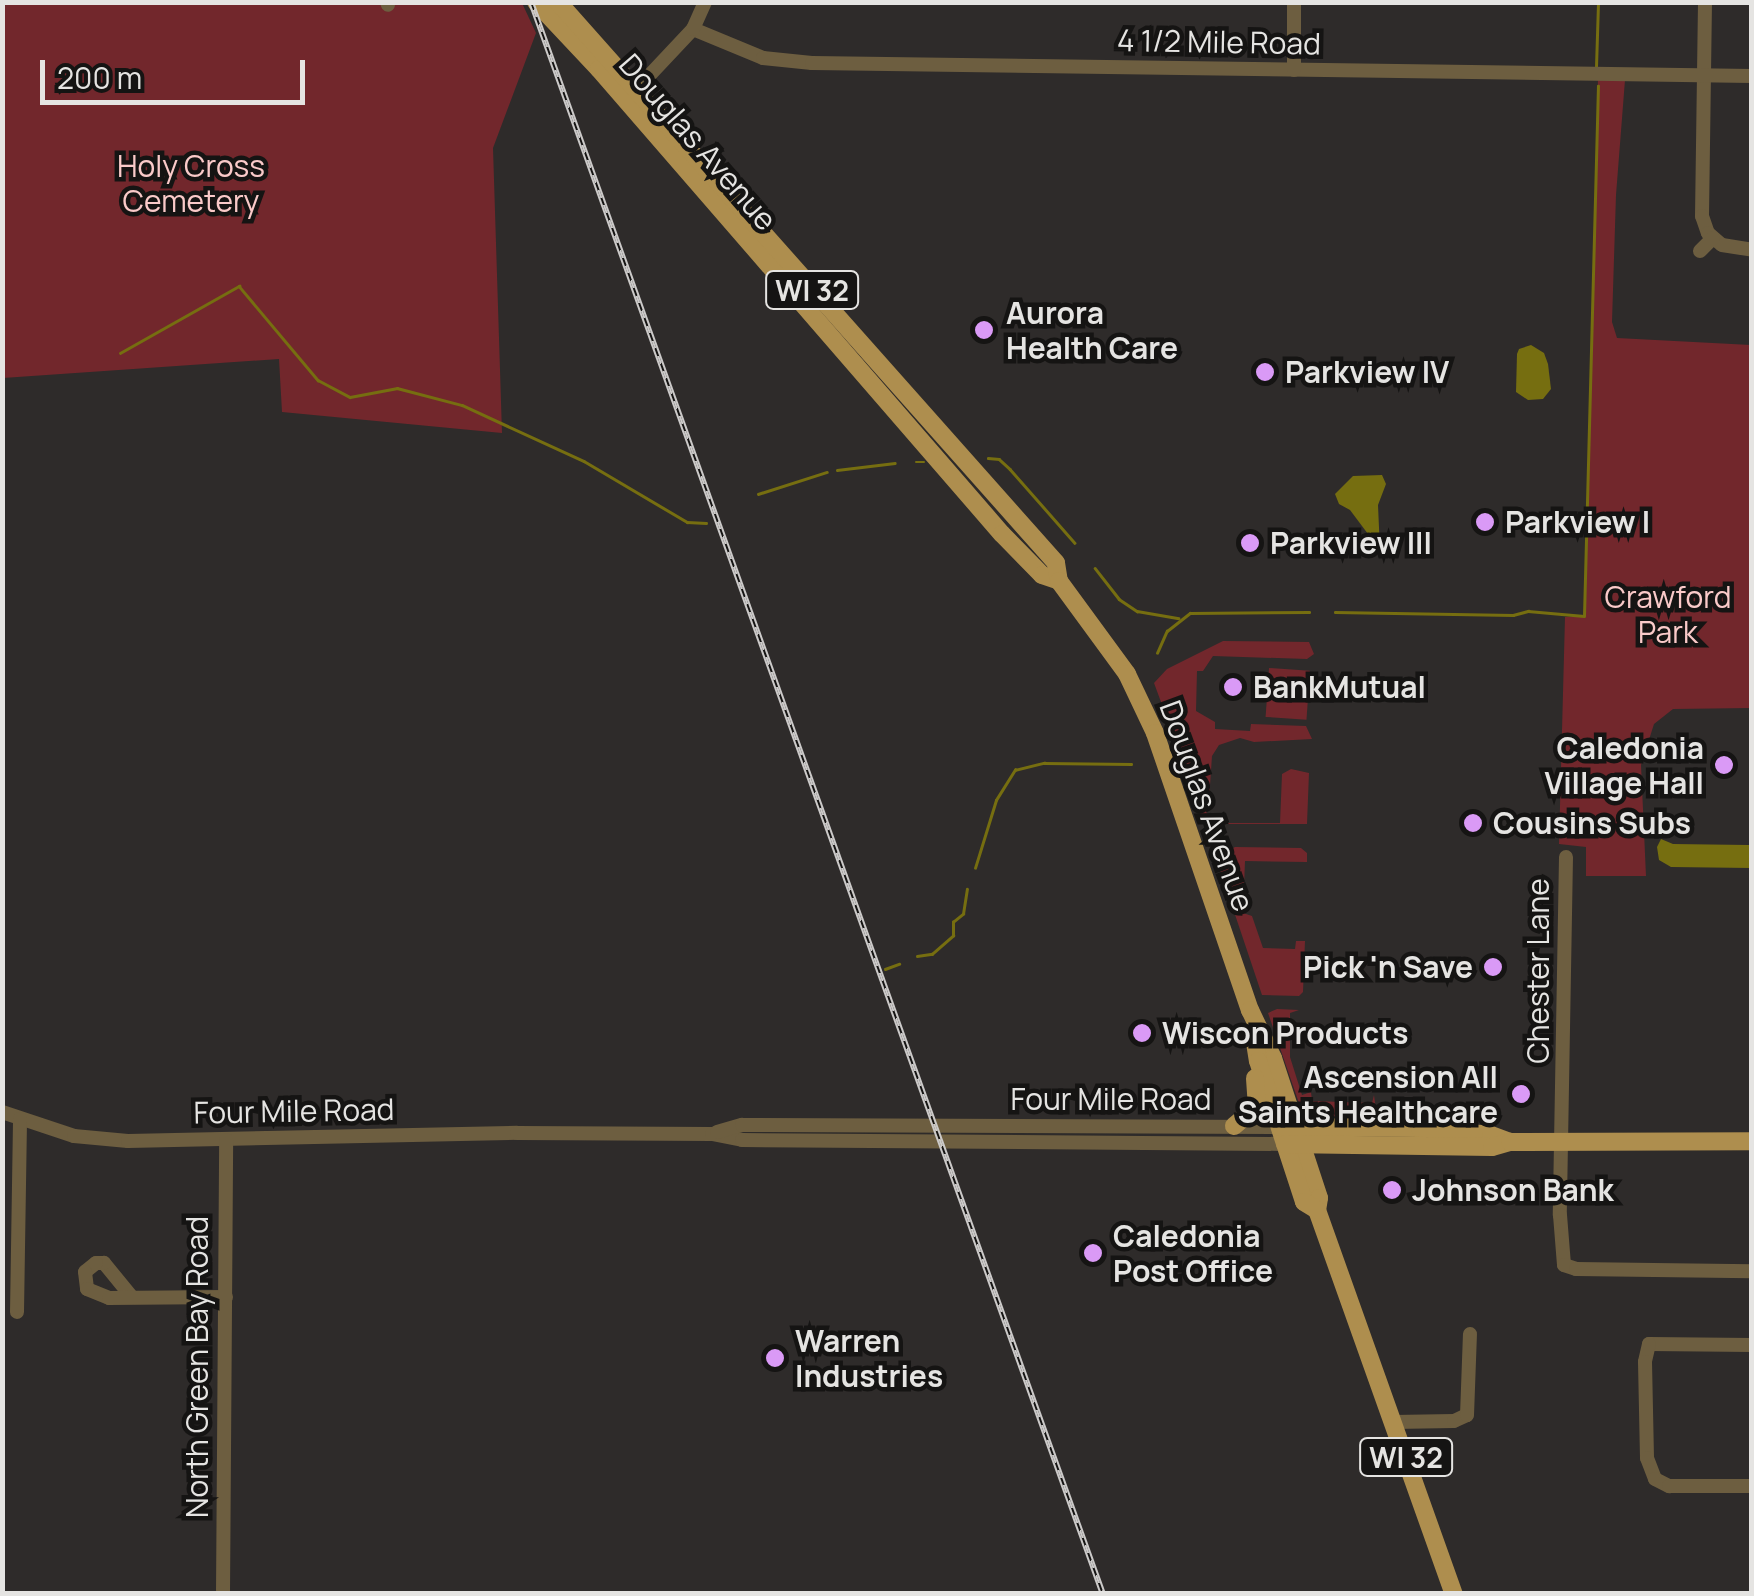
<!DOCTYPE html>
<style>
body{margin:0}
#map{position:relative;width:1754px;height:1596px;overflow:hidden;background:#2e2b2a;font-family:Manrope,sans-serif}
div>[style]{position:absolute}
.green>*{inset:0;background:#72272c;transform-origin:0 0}
.water>*{inset:0;background:#766e10}
.stream>*{height:2.5px;margin:-1.25px;padding:0 1.25px;transform-origin:1.25px;border-radius:1.25px;background:#766e10}
.minor>*{height:14px;margin:-7px;padding:0 7px;transform-origin:7px;border-radius:7px;background:#6d5e40}
.major>*{height:18px;margin:-9px;padding:0 9px;transform-origin:9px;border-radius:9px;background:#ae8e4e}
.rail>*{height:6px;margin-top:-3px;transform-origin:0;background:repeating-linear-gradient(90deg,#151413 0 8px,#cccac9 0 16px);box-sizing:border-box;border-block:2px solid #cccac9}
.dots>*{width:28px;height:28px;translate:-50% -50%;box-sizing:border-box;border:5px solid #151413;border-radius:50%}
span{translate:-50% -50%;white-space:nowrap;text-align:center;line-height:1.15;-webkit-text-stroke:9px #151413;paint-order:stroke}
.shield-label span{padding:2px 8px;background:#151413;border:2px solid;border-radius:8px;-webkit-text-stroke-width:0}
.shield-label{font-size:28px;color:#e5e4e2;font-weight:700}
.street-label{font-size:30px;color:#e5e4e2}
.park-label{font-size:30px;color:#facac9}
.poi-label{font-size:30px;color:#e5e4e2;font-weight:700}
.left{translate:0 -50%;text-align:left}
.right{translate:-100% -50%;text-align:right}
.frame{position:absolute;inset:0;border:5px solid #e5e4e2;pointer-events:none}
.scale{position:absolute;left:40px;top:60px;width:265px;height:45px;box-sizing:border-box;border:5px solid #e5e4e2;border-top:0;padding-left:12px;font-size:30px;line-height:35px;white-space:nowrap;color:#e5e4e2;-webkit-text-stroke:8px #151413;paint-order:stroke}
</style>
<div id="map">
<div class="green">
<div style="clip-path:polygon(3px 3px,522px 3px,536px 33px,493px 148px,502px 433px,282px 412px,279px 359px,3px 378px)"></div>
<div style="clip-path:polygon(1598px 79px,1625px 80px,1616px 195px,1612px 322px,1617px 338px,1751px 345px,1751px 708px,1673px 709px,1654px 724px,1641px 765px,1646px 876px,1586px 876px,1586px 847px,1559px 844px,1565px 617px,1584px 616px)"></div>
<div style="clip-path:polygon(1223px 641px,1309px 642px,1314px 654px,1307px 659px,1213px 656px,1203px 671px,1197px 671px,1196px 711px,1215px 722px,1215px 729px,1250px 731px,1251px 724px,1306px 726px,1312px 739px,1254px 742px,1240px 738px,1219px 745px,1212px 756px,1209px 800px,1199px 805px,1154px 683px,1167px 669px)"></div>
<div style="left:1269px;top:668px;width:41px;height:49px;rotate:4deg"></div>
<div style="clip-path:polygon(1291px 769px,1309px 773px,1307px 824px,1211px 824px,1202px 819px,1198px 808px,1202px 806px,1214px 823px,1280px 823px,1282px 774px)"></div>
<div style="clip-path:polygon(1235px 847px,1301px 848px,1307px 853px,1307px 862px,1245px 861px,1243px 913px,1252px 916px,1263px 948px,1295px 949px,1296px 941px,1305px 941px,1303px 992px,1299px 996px,1262px 995px,1216px 858px)"></div>
<div style="clip-path:polygon(1277px 1009px,1299px 1010px,1290px 1013px,1290px 1057px,1302px 1095px,1311px 1092px,1312px 1101px,1372px 1103px,1374px 1095px,1377px 1117px,1316px 1116px,1301px 1109px,1268px 1013px)"></div>
</div>
<div class="water">
<div style="clip-path:polygon(1531px 345px,1544px 353px,1548px 364px,1551px 389px,1543px 399px,1528px 400px,1516px 392px,1517px 354px,1519px 349px)"></div>
<div style="clip-path:polygon(1382px 475px,1386px 484px,1378px 505px,1380px 550px,1350px 510px,1339px 504px,1335px 494px,1353px 476px)"></div>
<div style="clip-path:polygon(1661px 839px,1673px 844px,1749px 845px,1751px 868px,1671px 867px,1659px 860px,1657px 847px)"></div>
</div>
<div class="stream">
<div style="left:1596px;top:67px;width:65px;rotate:-88.2deg"></div>
<div style="left:120px;top:353px;width:137px;rotate:-29.4deg"></div>
<div style="left:239px;top:286px;width:123px;rotate:50deg"></div>
<div style="left:318px;top:380px;width:36px;rotate:28deg"></div>
<div style="left:350px;top:397px;width:48px;rotate:-10.8deg"></div>
<div style="left:397px;top:388px;width:67px;rotate:14.7deg"></div>
<div style="left:462px;top:405px;width:134px;rotate:24.7deg"></div>
<div style="left:584px;top:461px;width:120px;rotate:30.6deg"></div>
<div style="left:687px;top:522px;width:19px;rotate:3deg"></div>
<div style="left:988px;top:458px;width:11px;rotate:5deg"></div>
<div style="left:999px;top:459px;width:15px;rotate:42deg"></div>
<div style="left:1010px;top:469px;width:98px;rotate:48.7deg"></div>
<div style="left:916px;top:462px;width:8px"></div>
<div style="left:837px;top:470px;width:58px;rotate:-6.9deg"></div>
<div style="left:758px;top:494px;width:72px;rotate:-17.7deg"></div>
<div style="left:1095px;top:568px;width:39px;rotate:52deg"></div>
<div style="left:1119px;top:599px;width:22px;rotate:34deg"></div>
<div style="left:1137px;top:611px;width:42px;rotate:9.7deg"></div>
<div style="left:1335px;top:612px;width:178px;rotate:1deg"></div>
<div style="left:1513px;top:615px;width:16px;rotate:-15deg"></div>
<div style="left:1528px;top:611px;width:56px;rotate:5.1deg"></div>
<div style="left:1584px;top:616px;width:530px;rotate:-88.49deg"></div>
<div style="left:1157px;top:653px;width:24px;rotate:-66deg"></div>
<div style="left:1167px;top:631px;width:29px;rotate:-38deg"></div>
<div style="left:1190px;top:613px;width:119px;rotate:-0.5deg"></div>
<div style="left:975px;top:868px;width:71px;rotate:-72.8deg"></div>
<div style="left:996px;top:800px;width:36px;rotate:-58deg"></div>
<div style="left:1015px;top:770px;width:30px;rotate:-14deg"></div>
<div style="left:1044px;top:763px;width:87px;rotate:0.7deg"></div>
<div style="left:917px;top:956px;width:15px;rotate:-8deg"></div>
<div style="left:932px;top:954px;width:28px;rotate:-41deg"></div>
<div style="left:953px;top:936px;width:14px;rotate:-90deg"></div>
<div style="left:953px;top:922px;width:13px;rotate:-39deg"></div>
<div style="left:963px;top:914px;width:25px;rotate:-81deg"></div>
<div style="left:885px;top:969px;width:15px;rotate:-20deg"></div>
</div>
<div class="minor">
<div style="left:387px;top:2px;width:3px;rotate:72deg"></div>
<div style="left:1705px;top:2px;width:214px;rotate:90.8deg"></div>
<div style="left:1702px;top:216px;width:18px;rotate:71deg"></div>
<div style="left:1708px;top:233px;width:18px;rotate:41deg"></div>
<div style="left:1722px;top:245px;width:30px;rotate:9deg"></div>
<div style="left:693px;top:29px;width:76px;rotate:22.5deg"></div>
<div style="left:763px;top:58px;width:49px;rotate:5.8deg"></div>
<div style="left:812px;top:63px;width:940px;rotate:0.79deg"></div>
<div style="left:1294px;top:70px;width:68px;rotate:-90deg"></div>
<div style="left:630px;top:96px;width:92px;rotate:-46.8deg"></div>
<div style="left:693px;top:29px;width:30px;rotate:-66deg"></div>
<div style="left:1700px;top:251px;width:18px;rotate:-45deg"></div>
<div style="left:1566px;top:857px;width:358px;rotate:91deg"></div>
<div style="left:1560px;top:1215px;width:50px;rotate:85.4deg"></div>
<div style="left:1564px;top:1265px;width:13px;rotate:18deg"></div>
<div style="left:1576px;top:1269px;width:176px;rotate:0.7deg"></div>
<div style="left:2px;top:1112px;width:76px;rotate:18.4deg"></div>
<div style="left:74px;top:1136px;width:54px;rotate:5.3deg"></div>
<div style="left:128px;top:1141px;width:389px;rotate:-1.2deg"></div>
<div style="left:517px;top:1133px;width:195px;rotate:0.3deg"></div>
<div style="left:712px;top:1134px;width:31px;rotate:11deg"></div>
<div style="left:742px;top:1140px;width:543px;rotate:0.42deg"></div>
<div style="left:717px;top:1132px;width:26px;rotate:-16deg"></div>
<div style="left:742px;top:1125px;width:538px;rotate:0.21deg"></div>
<div style="left:131px;top:1296px;width:43px;rotate:-129.3deg"></div>
<div style="left:104px;top:1263px;width:8px;rotate:180deg"></div>
<div style="left:96px;top:1263px;width:14px;rotate:141deg"></div>
<div style="left:85px;top:1272px;width:17px;rotate:83deg"></div>
<div style="left:87px;top:1289px;width:24px;rotate:22deg"></div>
<div style="left:109px;top:1298px;width:117px;rotate:-0.5deg"></div>
<div style="left:17px;top:1312px;width:193px;rotate:-89.1deg"></div>
<div style="left:1752px;top:1345px;width:103px;rotate:-179.4deg"></div>
<div style="left:1649px;top:1344px;width:18px;rotate:103deg"></div>
<div style="left:1645px;top:1362px;width:96px;rotate:88.8deg"></div>
<div style="left:1647px;top:1458px;width:22px;rotate:69deg"></div>
<div style="left:1655px;top:1479px;width:16px;rotate:27deg"></div>
<div style="left:1669px;top:1486px;width:83px"></div>
<div style="left:1394px;top:1422px;width:60px;rotate:-1deg"></div>
<div style="left:1454px;top:1421px;width:14px;rotate:-25deg"></div>
<div style="left:1467px;top:1415px;width:81px;rotate:-87.9deg"></div>
<div style="left:223px;top:1594px;width:454px;rotate:-89.6deg"></div>
</div>
<div class="major">
<div style="left:536px;top:2px;width:92px;rotate:46.8deg"></div>
<div style="left:599px;top:69px;width:615px;rotate:49.09deg"></div>
<div style="left:1002px;top:534px;width:57px;rotate:45.7deg"></div>
<div style="left:1042px;top:575px;width:18px;rotate:19deg"></div>
<div style="left:558px;top:2px;width:750px;rotate:48.4deg"></div>
<div style="left:1056px;top:563px;width:18px;rotate:81deg"></div>
<div style="left:1059px;top:581px;width:115px;rotate:53.8deg"></div>
<div style="left:1127px;top:674px;width:65px;rotate:64.6deg"></div>
<div style="left:1155px;top:733px;width:293px;rotate:71.1deg"></div>
<div style="left:1250px;top:1010px;width:53px;rotate:64.4deg"></div>
<div style="left:1273px;top:1058px;width:147px;rotate:71.8deg"></div>
<div style="left:1319px;top:1198px;width:12px;rotate:99deg"></div>
<div style="left:1317px;top:1210px;width:408px;rotate:70.4deg"></div>
<div style="left:1253px;top:1030px;width:31px;rotate:81deg"></div>
<div style="left:1258px;top:1061px;width:148px;rotate:71.9deg"></div>
<div style="left:1304px;top:1202px;width:15px;rotate:32deg"></div>
<div style="left:1234px;top:1126px;width:30px;rotate:-40deg"></div>
<div style="left:1257px;top:1107px;width:29px;rotate:-94deg"></div>
<div style="left:1280px;top:1127px;width:140px;rotate:0.4deg"></div>
<div style="left:1420px;top:1128px;width:71px;rotate:5.6deg"></div>
<div style="left:1491px;top:1135px;width:20px;rotate:20deg"></div>
<div style="left:1285px;top:1144px;width:207px;rotate:0.8deg"></div>
<div style="left:1492px;top:1147px;width:19px;rotate:-16deg"></div>
<div style="left:1510px;top:1142px;width:242px;rotate:-0.2deg"></div>
</div>
<div class="rail">
<div style="left:531px;top:2px;width:1692px;rotate:70.24deg"></div>
</div>
<div class="dots">
<div style="left:984px;top:330px;background:#da9af6"></div>
<div style="left:1265px;top:372px;background:#da9af6"></div>
<div style="left:1485px;top:522px;background:#da9af6"></div>
<div style="left:1250px;top:543px;background:#da9af6"></div>
<div style="left:1233px;top:687px;background:#da9af6"></div>
<div style="left:1724px;top:765px;background:#da9af6"></div>
<div style="left:1473px;top:823px;background:#da9af6"></div>
<div style="left:1493px;top:967px;background:#da9af6"></div>
<div style="left:1142px;top:1033px;background:#da9af6"></div>
<div style="left:1521px;top:1094px;background:#da9af6"></div>
<div style="left:1392px;top:1190px;background:#da9af6"></div>
<div style="left:1093px;top:1253px;background:#da9af6"></div>
<div style="left:775px;top:1358px;background:#da9af6"></div>
</div>
<div class="shield-label">
<span style="left:812px;top:290px">WI 32</span>
<span style="left:1406px;top:1457px">WI 32</span>
</div>
<div class="street-label">
<span style="left:1219px;top:42px;rotate:1deg">4 1/2 Mile Road</span>
<span style="left:698px;top:142px;rotate:49deg">Douglas Avenue</span>
<span style="left:1207px;top:806px;rotate:70deg">Douglas Avenue</span>
<span style="left:1538px;top:971px;rotate:-90deg">Chester Lane</span>
<span style="left:1111px;top:1099px">Four Mile Road</span>
<span style="left:294px;top:1111px;rotate:-1deg">Four Mile Road</span>
<span style="left:197px;top:1367px;rotate:-90deg">North Green Bay Road</span>
</div>
<div class="park-label">
<span style="left:191px;top:183px">Holy Cross<br>Cemetery</span>
<span style="left:1668px;top:614px">Crawford<br>Park</span>
</div>
<div class="poi-label">
<span class="left" style="left:1006px;top:330px">Aurora<br>Health Care</span>
<span class="left" style="left:1285px;top:372px">Parkview IV</span>
<span class="left" style="left:1505px;top:522px">Parkview I</span>
<span class="left" style="left:1270px;top:543px">Parkview III</span>
<span class="left" style="left:1253px;top:687px">BankMutual</span>
<span class="right" style="left:1704px;top:765px">Caledonia<br>Village Hall</span>
<span class="left" style="left:1493px;top:823px">Cousins Subs</span>
<span class="right" style="left:1473px;top:967px">Pick 'n Save</span>
<span class="left" style="left:1162px;top:1033px">Wiscon Products</span>
<span class="right" style="left:1498px;top:1094px">Ascension All<br>Saints Healthcare</span>
<span class="left" style="left:1412px;top:1190px">Johnson Bank</span>
<span class="left" style="left:1113px;top:1253px">Caledonia<br>Post Office</span>
<span class="left" style="left:795px;top:1358px">Warren<br>Industries</span>
</div>
<div class="frame"></div>
<div class="scale">200 m</div>
</div>
